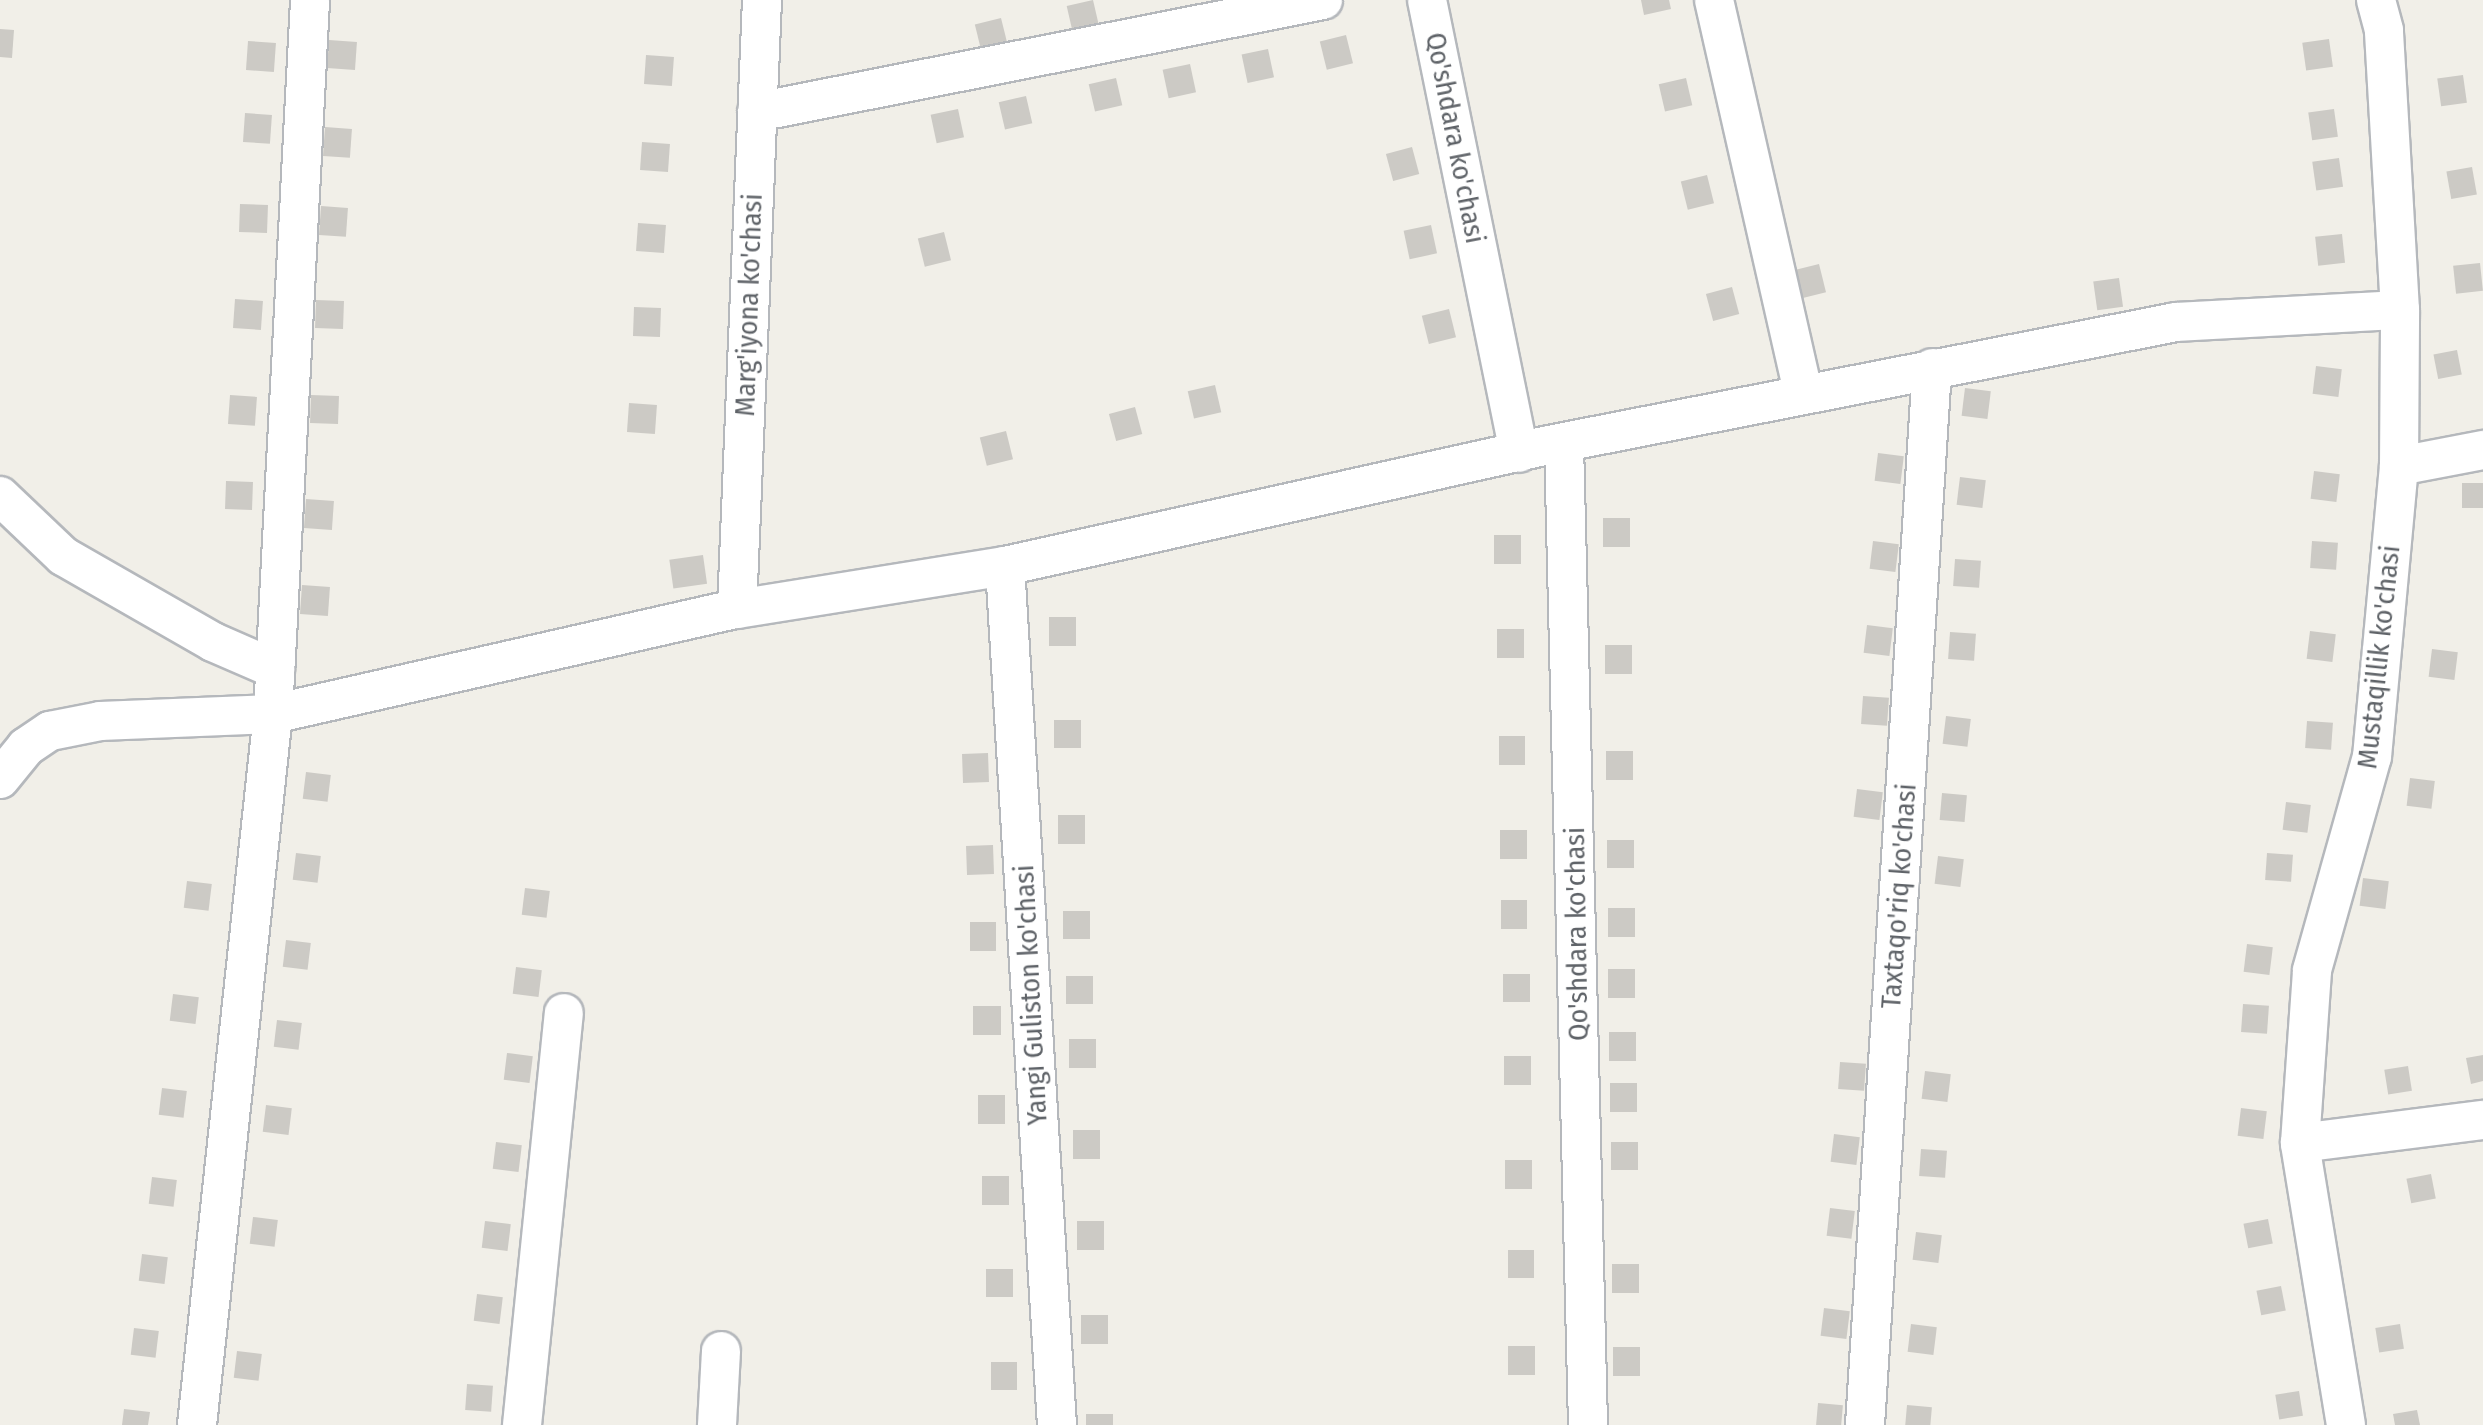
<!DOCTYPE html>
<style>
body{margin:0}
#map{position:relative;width:2483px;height:1425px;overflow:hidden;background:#f1efe8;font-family:"Fira Sans Condensed",sans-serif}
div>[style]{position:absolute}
.building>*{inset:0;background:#cccac5;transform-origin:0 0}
.roads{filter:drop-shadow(2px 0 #b5b8bc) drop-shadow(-2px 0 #b5b8bc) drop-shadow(0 2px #b5b8bc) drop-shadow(0 -2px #b5b8bc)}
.minor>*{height:38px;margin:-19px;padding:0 19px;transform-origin:19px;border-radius:19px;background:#fff}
span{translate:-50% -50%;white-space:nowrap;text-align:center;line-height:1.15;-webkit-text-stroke:8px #fff;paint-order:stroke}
.street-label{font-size:28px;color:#5f6368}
</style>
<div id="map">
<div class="building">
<div style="left:1093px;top:0;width:26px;height:27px;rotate:77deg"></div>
<div style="clip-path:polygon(1641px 0,1669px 0,1671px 9px,1644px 15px)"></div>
<div style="left:1001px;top:18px;width:29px;height:27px;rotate:76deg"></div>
<div style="clip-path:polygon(0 29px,14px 30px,12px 58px,0 57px)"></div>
<div style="left:1346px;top:35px;width:29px;height:27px;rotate:76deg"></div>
<div style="left:2329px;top:39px;width:28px;height:27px;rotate:82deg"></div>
<div style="left:329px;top:40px;width:28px;height:28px;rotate:4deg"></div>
<div style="left:248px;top:41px;width:28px;height:29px;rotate:4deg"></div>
<div style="left:1268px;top:49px;width:29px;height:27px;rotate:78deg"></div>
<div style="left:646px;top:55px;width:28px;height:29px;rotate:4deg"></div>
<div style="left:1190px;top:64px;width:29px;height:28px;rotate:78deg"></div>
<div style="left:2463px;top:75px;width:28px;height:26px;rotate:82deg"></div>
<div style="left:1116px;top:78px;width:28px;height:28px;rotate:77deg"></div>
<div style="left:1686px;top:78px;width:28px;height:28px;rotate:77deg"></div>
<div style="left:1026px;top:96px;width:28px;height:28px;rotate:77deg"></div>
<div style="left:958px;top:109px;width:29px;height:28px;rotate:78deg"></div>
<div style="left:2334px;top:109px;width:28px;height:26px;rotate:82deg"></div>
<div style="left:245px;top:113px;width:27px;height:29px;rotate:4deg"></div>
<div style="left:325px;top:127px;width:27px;height:29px;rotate:4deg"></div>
<div style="left:642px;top:142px;width:28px;height:28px;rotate:4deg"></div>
<div style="left:1412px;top:147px;width:28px;height:27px;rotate:75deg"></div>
<div style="left:2339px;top:158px;width:29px;height:27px;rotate:82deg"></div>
<div style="left:2472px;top:167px;width:28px;height:26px;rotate:80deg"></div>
<div style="left:1707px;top:175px;width:29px;height:27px;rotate:76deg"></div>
<div style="left:240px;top:204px;width:28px;height:28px;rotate:2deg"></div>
<div style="left:321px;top:206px;width:27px;height:29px;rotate:4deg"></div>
<div style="left:638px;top:223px;width:28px;height:28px;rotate:4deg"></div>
<div style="left:1431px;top:225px;width:29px;height:28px;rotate:78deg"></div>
<div style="left:944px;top:232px;width:29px;height:27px;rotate:76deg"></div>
<div style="left:2342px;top:234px;width:29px;height:27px;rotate:84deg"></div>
<div style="left:2480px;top:263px;width:28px;height:27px;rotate:84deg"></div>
<div style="left:1819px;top:264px;width:29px;height:27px;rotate:76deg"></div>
<div style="left:2119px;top:278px;width:29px;height:26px;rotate:82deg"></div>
<div style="left:1732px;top:287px;width:28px;height:27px;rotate:75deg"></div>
<div style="left:235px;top:299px;width:28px;height:29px;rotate:4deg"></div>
<div style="left:316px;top:300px;width:28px;height:28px;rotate:2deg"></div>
<div style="left:634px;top:307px;width:27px;height:29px;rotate:2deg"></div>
<div style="left:1449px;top:309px;width:29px;height:28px;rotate:76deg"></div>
<div style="left:2457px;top:350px;width:25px;height:24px;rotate:79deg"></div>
<div style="left:2316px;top:366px;width:26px;height:28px;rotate:7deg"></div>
<div style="left:1215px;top:385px;width:28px;height:28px;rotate:77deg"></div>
<div style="left:1965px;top:388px;width:26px;height:28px;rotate:7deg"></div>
<div style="left:230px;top:395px;width:27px;height:29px;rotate:4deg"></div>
<div style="left:311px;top:395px;width:28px;height:28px;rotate:2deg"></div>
<div style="left:629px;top:403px;width:28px;height:29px;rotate:4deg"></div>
<div style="left:1135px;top:407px;width:28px;height:27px;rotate:75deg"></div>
<div style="left:1006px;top:431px;width:29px;height:27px;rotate:76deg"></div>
<div style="left:1878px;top:453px;width:26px;height:28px;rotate:7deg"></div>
<div style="left:2314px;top:471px;width:26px;height:28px;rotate:7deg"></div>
<div style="left:1960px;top:477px;width:26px;height:28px;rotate:7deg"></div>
<div style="left:226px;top:481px;width:27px;height:28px;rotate:2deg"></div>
<div style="left:2483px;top:483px;width:25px;height:21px;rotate:90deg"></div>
<div style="left:306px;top:499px;width:28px;height:29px;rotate:4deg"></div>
<div style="left:1603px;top:518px;width:27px;height:29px"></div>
<div style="left:1494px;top:535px;width:27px;height:29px"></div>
<div style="left:1873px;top:541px;width:26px;height:28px;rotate:7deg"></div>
<div style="left:2312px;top:541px;width:26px;height:27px;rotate:4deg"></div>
<div style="left:703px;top:555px;width:29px;height:34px;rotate:82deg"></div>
<div style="left:1955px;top:559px;width:26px;height:27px;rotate:4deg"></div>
<div style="left:302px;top:585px;width:28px;height:29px;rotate:4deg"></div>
<div style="left:1049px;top:617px;width:27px;height:29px"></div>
<div style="left:1867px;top:625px;width:26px;height:28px;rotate:7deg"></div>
<div style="left:1497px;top:629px;width:27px;height:29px"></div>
<div style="left:2310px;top:631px;width:26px;height:28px;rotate:7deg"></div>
<div style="left:1950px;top:632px;width:26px;height:27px;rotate:4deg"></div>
<div style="left:1605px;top:645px;width:27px;height:29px"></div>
<div style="left:2432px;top:649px;width:26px;height:28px;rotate:7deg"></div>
<div style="left:1863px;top:696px;width:26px;height:28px;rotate:4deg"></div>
<div style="left:1946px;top:716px;width:25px;height:28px;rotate:7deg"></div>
<div style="left:1054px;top:720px;width:27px;height:28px"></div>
<div style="left:2307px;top:721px;width:26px;height:27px;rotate:4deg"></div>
<div style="left:1499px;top:736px;width:26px;height:29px"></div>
<div style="left:1606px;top:751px;width:27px;height:29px"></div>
<div style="left:988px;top:753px;width:29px;height:26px;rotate:88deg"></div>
<div style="left:306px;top:772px;width:25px;height:27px;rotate:7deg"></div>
<div style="left:2410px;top:778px;width:25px;height:28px;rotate:7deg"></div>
<div style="left:1857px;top:789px;width:26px;height:28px;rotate:7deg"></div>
<div style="left:1942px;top:793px;width:25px;height:27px;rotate:5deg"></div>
<div style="left:2286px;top:802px;width:25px;height:28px;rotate:7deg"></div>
<div style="left:1058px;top:815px;width:27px;height:29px"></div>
<div style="left:1500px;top:830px;width:27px;height:29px"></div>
<div style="left:1607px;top:840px;width:27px;height:28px"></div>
<div style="left:993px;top:845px;width:29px;height:27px;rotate:88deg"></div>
<div style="left:296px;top:853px;width:25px;height:27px;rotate:7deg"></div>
<div style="left:2267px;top:853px;width:26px;height:27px;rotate:4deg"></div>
<div style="left:1938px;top:856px;width:26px;height:28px;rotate:7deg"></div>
<div style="left:2363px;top:878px;width:26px;height:28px;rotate:7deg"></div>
<div style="left:187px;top:881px;width:25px;height:27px;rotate:7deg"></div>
<div style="left:525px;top:888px;width:25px;height:27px;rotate:7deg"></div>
<div style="left:1527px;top:900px;width:29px;height:26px;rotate:90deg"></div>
<div style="left:1608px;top:908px;width:27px;height:29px"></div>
<div style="left:1063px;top:911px;width:27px;height:28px"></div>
<div style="left:970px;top:922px;width:26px;height:29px"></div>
<div style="left:286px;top:940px;width:25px;height:27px;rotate:7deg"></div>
<div style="left:2247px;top:944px;width:26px;height:28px;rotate:7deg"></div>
<div style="left:516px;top:967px;width:26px;height:27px;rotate:7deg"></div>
<div style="left:1635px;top:969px;width:29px;height:27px;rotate:90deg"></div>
<div style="left:1503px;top:974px;width:27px;height:28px"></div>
<div style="left:1066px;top:976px;width:27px;height:28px"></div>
<div style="left:173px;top:994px;width:26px;height:27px;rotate:7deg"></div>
<div style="left:2243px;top:1004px;width:26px;height:28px;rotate:4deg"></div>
<div style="left:973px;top:1006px;width:28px;height:29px"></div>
<div style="left:277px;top:1020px;width:25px;height:27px;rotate:7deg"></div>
<div style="left:1609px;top:1032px;width:27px;height:29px"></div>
<div style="left:1069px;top:1039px;width:27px;height:29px"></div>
<div style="left:507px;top:1053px;width:26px;height:27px;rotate:7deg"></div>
<div style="clip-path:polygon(2483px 1055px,2483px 1081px,2471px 1084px,2466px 1058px)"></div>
<div style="left:1504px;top:1056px;width:27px;height:29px"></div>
<div style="left:1840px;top:1062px;width:26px;height:27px;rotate:4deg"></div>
<div style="left:2408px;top:1066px;width:25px;height:24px;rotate:81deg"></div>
<div style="left:1925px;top:1071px;width:26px;height:28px;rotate:7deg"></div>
<div style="left:1610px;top:1083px;width:27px;height:29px"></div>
<div style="left:162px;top:1088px;width:25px;height:27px;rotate:7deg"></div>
<div style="left:978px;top:1095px;width:27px;height:29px"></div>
<div style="left:266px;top:1105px;width:26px;height:27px;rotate:7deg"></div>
<div style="left:2241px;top:1108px;width:26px;height:28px;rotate:7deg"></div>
<div style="left:1073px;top:1130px;width:27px;height:29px"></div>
<div style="left:1834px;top:1134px;width:26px;height:28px;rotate:7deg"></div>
<div style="left:496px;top:1142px;width:26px;height:27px;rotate:7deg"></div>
<div style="left:1611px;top:1142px;width:27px;height:28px"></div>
<div style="left:1921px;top:1149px;width:26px;height:27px;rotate:4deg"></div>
<div style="left:1505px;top:1160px;width:27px;height:29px"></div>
<div style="left:2431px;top:1174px;width:25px;height:25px;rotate:79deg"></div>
<div style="left:982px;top:1176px;width:27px;height:29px"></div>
<div style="left:152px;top:1177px;width:25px;height:27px;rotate:7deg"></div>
<div style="left:1830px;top:1208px;width:25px;height:28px;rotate:7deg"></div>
<div style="left:253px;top:1217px;width:25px;height:27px;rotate:7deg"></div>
<div style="left:2268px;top:1219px;width:25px;height:25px;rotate:79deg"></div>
<div style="left:485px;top:1221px;width:26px;height:27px;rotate:7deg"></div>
<div style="left:1104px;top:1221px;width:29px;height:27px;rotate:90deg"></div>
<div style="left:1916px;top:1232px;width:26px;height:28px;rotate:7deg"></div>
<div style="left:1508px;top:1250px;width:26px;height:28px"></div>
<div style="left:142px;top:1254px;width:26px;height:27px;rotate:7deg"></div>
<div style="left:1612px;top:1264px;width:27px;height:29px"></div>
<div style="left:986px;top:1269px;width:27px;height:28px"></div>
<div style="left:2281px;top:1286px;width:25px;height:25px;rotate:79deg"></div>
<div style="left:477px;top:1294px;width:26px;height:27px;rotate:7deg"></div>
<div style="left:1824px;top:1308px;width:26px;height:28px;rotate:7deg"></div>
<div style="left:1081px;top:1315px;width:27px;height:29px"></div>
<div style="left:1911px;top:1324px;width:26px;height:28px;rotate:7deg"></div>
<div style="left:2400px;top:1324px;width:25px;height:25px;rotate:81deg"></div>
<div style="left:134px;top:1328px;width:25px;height:27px;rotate:7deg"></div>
<div style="left:1508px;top:1346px;width:27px;height:29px"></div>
<div style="left:1613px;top:1347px;width:27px;height:29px"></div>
<div style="left:237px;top:1351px;width:25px;height:27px;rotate:7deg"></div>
<div style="left:991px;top:1362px;width:26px;height:28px"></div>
<div style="left:467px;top:1384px;width:26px;height:26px;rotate:4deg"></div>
<div style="left:2299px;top:1391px;width:25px;height:24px;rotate:81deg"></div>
<div style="left:1818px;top:1403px;width:25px;height:22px;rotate:5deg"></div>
<div style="left:1907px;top:1405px;width:25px;height:20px;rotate:5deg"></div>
<div style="clip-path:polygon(124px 1409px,150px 1412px,148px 1425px,122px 1425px)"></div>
<div style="clip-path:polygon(2417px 1410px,2420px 1425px,2395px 1425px,2393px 1414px)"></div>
<div style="left:1086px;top:1414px;width:27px;height:11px"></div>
</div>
<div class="roads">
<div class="minor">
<div style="left:1427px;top:0;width:462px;rotate:78.5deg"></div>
<div style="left:1714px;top:0;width:402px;rotate:77.2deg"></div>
<div style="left:757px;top:112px;width:577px;rotate:-11.19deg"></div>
<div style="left:1564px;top:443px;width:982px;rotate:88.6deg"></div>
<div style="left:2399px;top:466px;width:86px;rotate:-10.8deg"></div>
<div style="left:0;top:496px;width:87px;rotate:43.6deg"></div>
<div style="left:63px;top:556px;width:173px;rotate:29.8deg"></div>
<div style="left:213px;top:642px;width:68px;rotate:23.5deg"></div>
<div style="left:1005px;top:566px;width:861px;rotate:86.54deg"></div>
<div style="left:737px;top:609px;width:610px;rotate:-87.65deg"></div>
<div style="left:0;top:779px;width:41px;rotate:-50.9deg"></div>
<div style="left:26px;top:747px;width:29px;rotate:-34deg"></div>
<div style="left:50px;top:731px;width:51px;rotate:-11.3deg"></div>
<div style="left:100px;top:721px;width:173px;rotate:-2.3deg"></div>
<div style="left:273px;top:714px;width:476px;rotate:-12.8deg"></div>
<div style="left:737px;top:609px;width:271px;rotate:-9.1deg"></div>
<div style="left:1005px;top:566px;width:552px;rotate:-12.55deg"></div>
<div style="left:1544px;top:446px;width:644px;rotate:-11.1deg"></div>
<div style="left:2176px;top:322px;width:224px;rotate:-3.1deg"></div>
<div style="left:2300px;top:1143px;width:184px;rotate:-7.2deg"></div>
<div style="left:197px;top:1425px;width:715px;rotate:-83.9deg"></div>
<div style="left:273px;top:714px;width:715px;rotate:-87.03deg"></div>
<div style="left:522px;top:1425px;width:414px;rotate:-84.2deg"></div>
<div style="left:717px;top:1425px;width:74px;rotate:-86.9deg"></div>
<div style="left:1865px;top:1425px;width:1059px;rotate:-86.37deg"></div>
<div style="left:2346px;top:1425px;width:286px;rotate:-99.3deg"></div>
<div style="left:2300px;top:1143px;width:173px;rotate:-86deg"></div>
<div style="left:2312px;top:970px;width:221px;rotate:-74.3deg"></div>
<div style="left:2372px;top:757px;width:292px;rotate:-84.7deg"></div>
<div style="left:2399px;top:466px;width:156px;rotate:-89.6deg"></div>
<div style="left:2400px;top:310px;width:280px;rotate:-93.3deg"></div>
<div style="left:2384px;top:30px;width:31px;rotate:-105deg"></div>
</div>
</div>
<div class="street-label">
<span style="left:1455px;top:138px;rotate:79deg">Qo'shdara ko'chasi</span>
<span style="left:749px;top:305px;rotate:-88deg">Marg'iyona ko'chasi</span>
<span style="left:2379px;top:657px;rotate:-84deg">Mustaqillik ko'chasi</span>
<span style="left:1899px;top:896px;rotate:-86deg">Taxtaqo'riq ko'chasi</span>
<span style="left:1577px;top:934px;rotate:-91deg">Qo'shdara ko'chasi</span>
<span style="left:1031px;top:995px;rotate:-93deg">Yangi Guliston ko'chasi</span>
</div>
</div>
